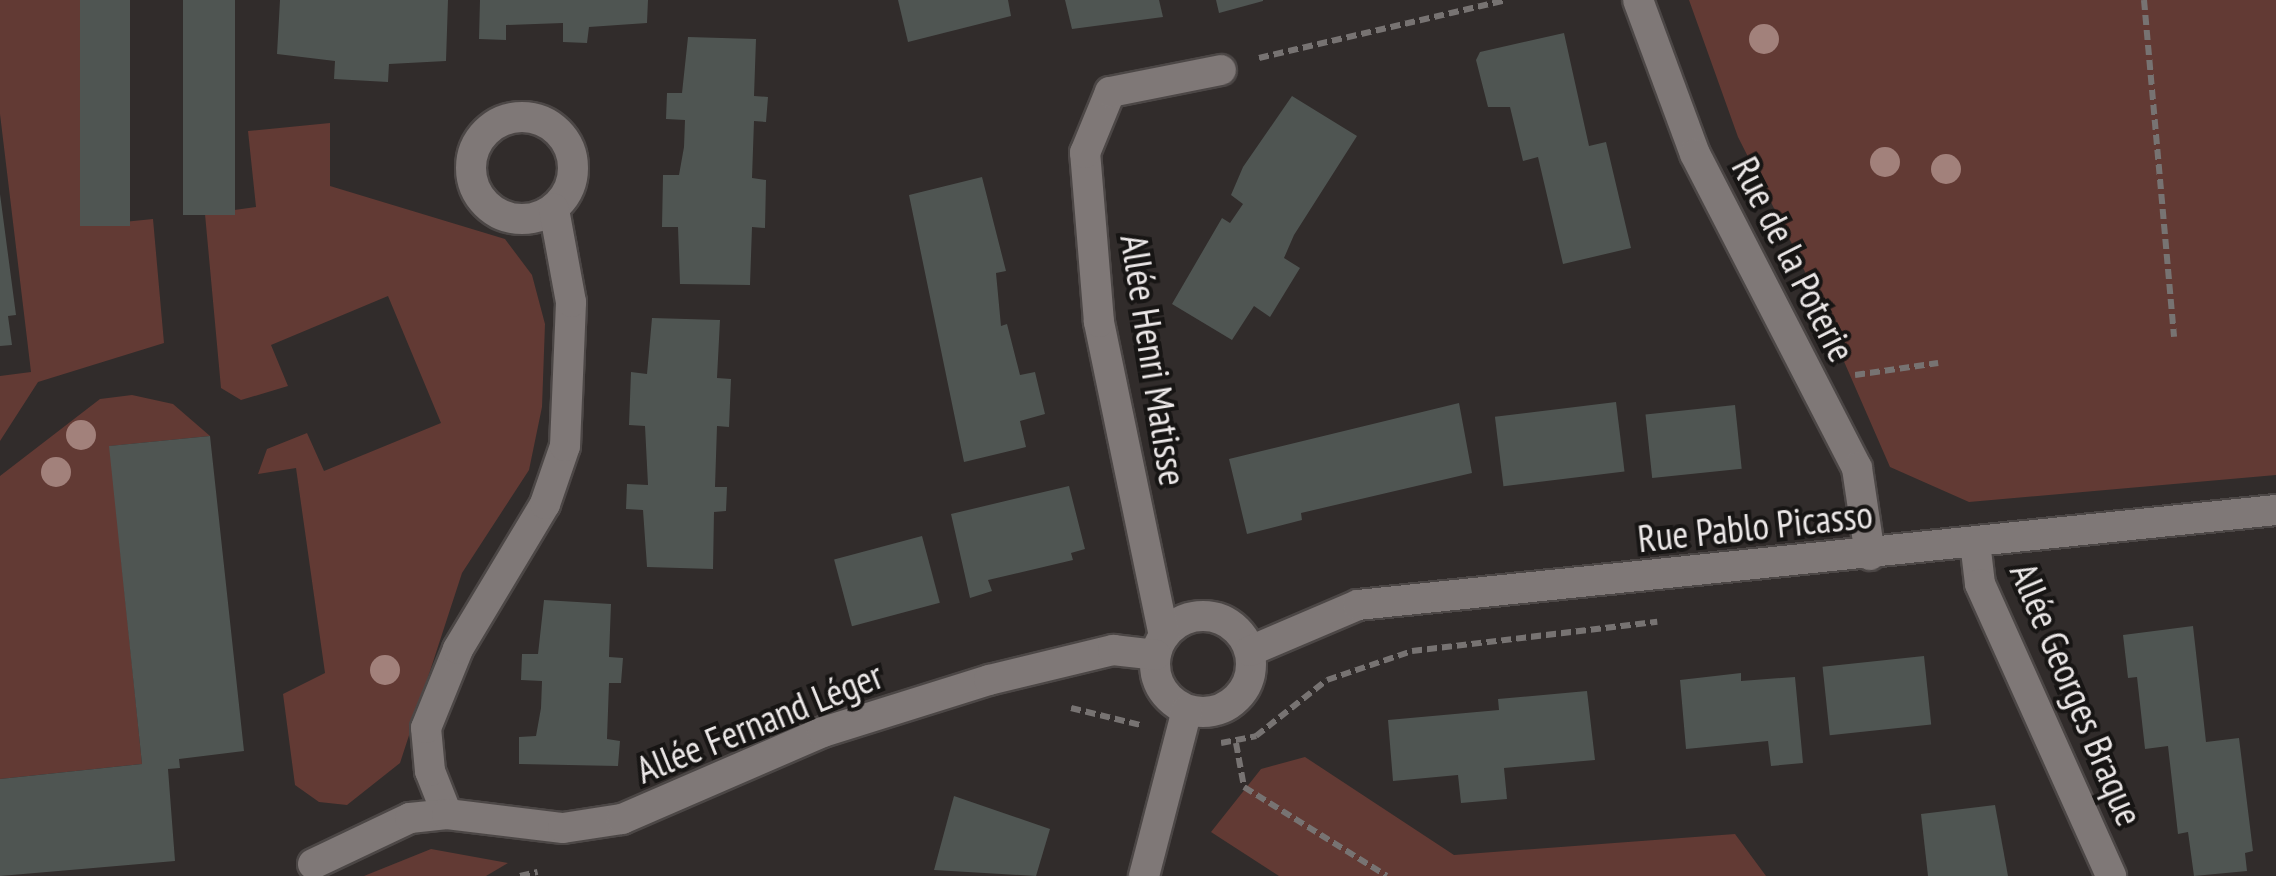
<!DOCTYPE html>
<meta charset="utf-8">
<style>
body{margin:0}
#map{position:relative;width:2276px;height:876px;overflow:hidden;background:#312c2b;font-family:"PT Sans Narrow",sans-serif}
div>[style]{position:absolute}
.green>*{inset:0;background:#623a34}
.building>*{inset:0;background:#4f5552;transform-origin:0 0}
.path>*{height:6px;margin-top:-3px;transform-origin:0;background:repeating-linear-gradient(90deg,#777372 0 10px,transparent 0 15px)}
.roads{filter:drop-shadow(2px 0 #4c4746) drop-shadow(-2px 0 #4c4746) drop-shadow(0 2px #4c4746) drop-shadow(0 -2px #4c4746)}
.minor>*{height:30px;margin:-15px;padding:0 15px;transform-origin:15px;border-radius:15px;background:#7f7877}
.minor>.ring{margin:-15px;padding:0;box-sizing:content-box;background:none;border:30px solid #7f7877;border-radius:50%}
.trees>*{width:30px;height:30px;margin:-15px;border-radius:50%;background:#a2817b}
span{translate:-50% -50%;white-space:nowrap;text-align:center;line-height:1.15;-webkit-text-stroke:8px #171514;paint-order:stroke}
.street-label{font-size:38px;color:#ece8e8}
</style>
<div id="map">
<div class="green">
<div style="clip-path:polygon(0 0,80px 0,104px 224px,153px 219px,164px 343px,38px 382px,0 441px,0 376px,31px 372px,0 114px)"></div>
<div style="clip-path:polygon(1689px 0,2276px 0,2276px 475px,1969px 502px,1890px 467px,1798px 256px,1738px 137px)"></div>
<div style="clip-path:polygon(330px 123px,330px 186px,505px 239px,532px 275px,545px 324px,542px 407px,529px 470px,462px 573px,400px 763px,347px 805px,319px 802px,295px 785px,283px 694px,325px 673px,296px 468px,258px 474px,267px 449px,307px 433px,324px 471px,441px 423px,388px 296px,271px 345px,288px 386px,241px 400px,221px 388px,205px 214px,256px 207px,248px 131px)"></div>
<div style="clip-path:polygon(132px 395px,173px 404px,210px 436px,110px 446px,142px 764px,0 779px,0 476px,100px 399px)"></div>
<div style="clip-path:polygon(1305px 757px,1454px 855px,1735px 834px,1766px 876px,1279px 876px,1211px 832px,1261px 769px)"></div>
<div style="clip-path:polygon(431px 849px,508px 863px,486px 876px,364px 876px)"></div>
</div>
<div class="building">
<div style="left:80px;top:0;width:50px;height:226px"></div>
<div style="left:183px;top:0;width:52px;height:215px"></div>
<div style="clip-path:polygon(280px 0,448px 0,446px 61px,389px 64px,388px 82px,334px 79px,335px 61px,277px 54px)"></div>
<div style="clip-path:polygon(480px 0,648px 0,647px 23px,589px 27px,587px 43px,563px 42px,563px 23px,506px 25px,506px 40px,479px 39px)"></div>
<div style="clip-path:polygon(898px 0,1008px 0,1011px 16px,908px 42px)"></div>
<div style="clip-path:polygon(1065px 0,1159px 0,1163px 17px,1072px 29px)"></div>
<div style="clip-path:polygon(1216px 0,1263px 0,1263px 1px,1219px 13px)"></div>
<div style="clip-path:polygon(1564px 33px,1589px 146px,1606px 142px,1631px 248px,1563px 264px,1538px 157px,1523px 161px,1510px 107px,1488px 107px,1476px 60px,1480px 52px)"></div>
<div style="clip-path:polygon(688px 37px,756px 39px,754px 96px,768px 97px,766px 122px,754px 121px,752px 178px,766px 180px,765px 228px,752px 227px,750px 285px,680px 284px,678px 227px,662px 227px,663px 175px,679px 175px,684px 147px,685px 120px,666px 119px,667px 93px,682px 93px)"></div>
<div style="clip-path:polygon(1292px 96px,1357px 136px,1294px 235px,1284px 258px,1300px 268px,1270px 317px,1254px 306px,1232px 340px,1172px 304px,1222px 218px,1230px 223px,1243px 204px,1231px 195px,1243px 167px)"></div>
<div style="clip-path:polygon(982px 177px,1006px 271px,996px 273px,1001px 326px,1007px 324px,1020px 375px,1035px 372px,1045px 414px,1020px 421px,1026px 447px,964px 462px,909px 195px)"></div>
<div style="clip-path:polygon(0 194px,16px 315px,8px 316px,12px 345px,0 346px)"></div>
<div style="clip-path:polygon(652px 318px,720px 320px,717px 378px,731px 379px,729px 427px,717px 426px,715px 487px,727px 487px,726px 511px,714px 512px,713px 569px,647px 567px,643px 510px,626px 509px,627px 484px,648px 485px,645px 426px,629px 425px,631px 372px,647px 374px)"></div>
<div style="left:1616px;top:402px;width:70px;height:122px;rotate:83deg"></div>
<div style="clip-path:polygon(1459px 403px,1472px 473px,1301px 513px,1302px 520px,1247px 534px,1229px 459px)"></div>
<div style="left:1735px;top:405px;width:64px;height:90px;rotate:84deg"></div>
<div style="clip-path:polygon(210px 436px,244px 751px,179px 759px,180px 768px,168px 769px,175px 861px,0 876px,0 779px,142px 764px,109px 446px)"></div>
<div style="clip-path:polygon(1069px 486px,1085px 549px,1071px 553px,1073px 560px,988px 580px,992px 591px,970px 598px,951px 514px)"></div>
<div style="left:922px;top:536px;width:69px;height:91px;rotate:75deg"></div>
<div style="clip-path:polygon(544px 600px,611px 604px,609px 657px,623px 658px,621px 683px,609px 683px,607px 739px,620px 741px,618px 766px,519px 764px,519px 737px,536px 736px,541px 708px,542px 681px,521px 680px,522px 654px,538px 654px)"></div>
<div style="clip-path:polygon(2193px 626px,2206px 742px,2239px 738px,2253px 851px,2245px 853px,2247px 871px,2194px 876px,2188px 832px,2178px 834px,2168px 746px,2145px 749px,2137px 677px,2128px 678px,2123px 635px)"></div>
<div style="left:1924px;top:656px;width:69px;height:102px;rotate:84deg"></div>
<div style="clip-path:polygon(1741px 673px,1741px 681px,1795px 677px,1803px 763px,1771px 766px,1768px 741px,1686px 749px,1680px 680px)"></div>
<div style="clip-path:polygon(1587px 691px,1595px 760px,1504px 768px,1507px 799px,1461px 803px,1458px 775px,1393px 781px,1388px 720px,1499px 710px,1498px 699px)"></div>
<div style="clip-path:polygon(954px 796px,1050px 829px,1036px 876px,934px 870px)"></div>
<div style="clip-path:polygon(1995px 805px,2008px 876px,1928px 876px,1921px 814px)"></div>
</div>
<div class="path">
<div style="left:2144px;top:0;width:338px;rotate:84.9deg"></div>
<div style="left:1259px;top:58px;width:254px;rotate:-13.2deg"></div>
<div style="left:1855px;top:375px;width:84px;rotate:-8.2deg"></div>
<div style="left:1071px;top:708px;width:72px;rotate:13.7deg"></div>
<div style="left:1221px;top:743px;width:36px;rotate:-11deg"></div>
<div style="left:1256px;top:736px;width:90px;rotate:-38.3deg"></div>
<div style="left:1327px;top:680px;width:90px;rotate:-18.8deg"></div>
<div style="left:1412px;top:651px;width:247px;rotate:-6.8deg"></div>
<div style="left:1236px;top:743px;width:45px;rotate:79.7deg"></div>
<div style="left:1244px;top:787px;width:168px;rotate:31.9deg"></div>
<div style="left:520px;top:876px;width:18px;rotate:-13deg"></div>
</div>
<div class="roads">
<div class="minor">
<div style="left:1638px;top:0;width:164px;rotate:69.7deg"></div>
<div style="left:1695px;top:154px;width:353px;rotate:62.7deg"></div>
<div style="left:1857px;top:468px;width:88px;rotate:81.5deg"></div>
<div class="ring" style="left:471px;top:117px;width:72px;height:72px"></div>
<div style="left:1975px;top:542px;width:42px;rotate:83.2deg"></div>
<div style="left:1980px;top:584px;width:320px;rotate:65.8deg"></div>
<div class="ring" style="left:1155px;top:616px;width:66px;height:66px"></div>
<div style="left:1164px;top:636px;width:321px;rotate:-101.7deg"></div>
<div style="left:1099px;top:322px;width:170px;rotate:-94.7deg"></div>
<div style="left:1085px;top:153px;width:66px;rotate:-67.7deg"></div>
<div style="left:1110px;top:92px;width:113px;rotate:-11.2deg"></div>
<div style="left:1250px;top:651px;width:117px;rotate:-23.1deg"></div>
<div style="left:1358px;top:605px;width:923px;rotate:-5.91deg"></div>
<div style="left:447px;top:814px;width:46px;rotate:-111.6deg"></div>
<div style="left:430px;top:771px;width:43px;rotate:-95.3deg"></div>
<div style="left:426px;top:728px;width:85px;rotate:-67.9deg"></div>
<div style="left:458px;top:649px;width:169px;rotate:-59deg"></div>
<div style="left:545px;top:504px;width:61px;rotate:-71deg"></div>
<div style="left:565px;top:446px;width:144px;rotate:-87.6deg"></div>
<div style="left:571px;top:302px;width:95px;rotate:-100.4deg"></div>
<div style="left:313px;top:864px;width:107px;rotate:-25.4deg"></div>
<div style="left:410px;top:818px;width:37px;rotate:-6deg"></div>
<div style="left:447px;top:814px;width:117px;rotate:6.9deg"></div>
<div style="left:563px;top:828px;width:60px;rotate:-8.7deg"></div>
<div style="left:622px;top:819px;width:219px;rotate:-23.4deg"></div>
<div style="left:823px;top:732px;width:174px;rotate:-17.4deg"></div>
<div style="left:989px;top:680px;width:128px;rotate:-13.6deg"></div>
<div style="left:1113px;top:650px;width:43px;rotate:6.6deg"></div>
<div style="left:1144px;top:876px;width:171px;rotate:-75.5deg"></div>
</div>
</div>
<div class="trees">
<div style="left:1764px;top:39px"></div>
<div style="left:1885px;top:162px"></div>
<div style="left:1946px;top:169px"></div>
<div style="left:81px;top:435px"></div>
<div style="left:56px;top:472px"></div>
<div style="left:385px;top:670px"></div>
</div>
<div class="street-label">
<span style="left:1794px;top:259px;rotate:63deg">Rue de la Poterie</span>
<span style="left:1154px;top:360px;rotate:81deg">Allée Henri Matisse</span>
<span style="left:1755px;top:526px;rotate:-6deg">Rue Pablo Picasso</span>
<span style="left:2077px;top:694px;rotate:67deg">Allée Georges Braque</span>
<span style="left:759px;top:722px;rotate:-22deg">Allée Fernand Léger</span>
</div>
</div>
